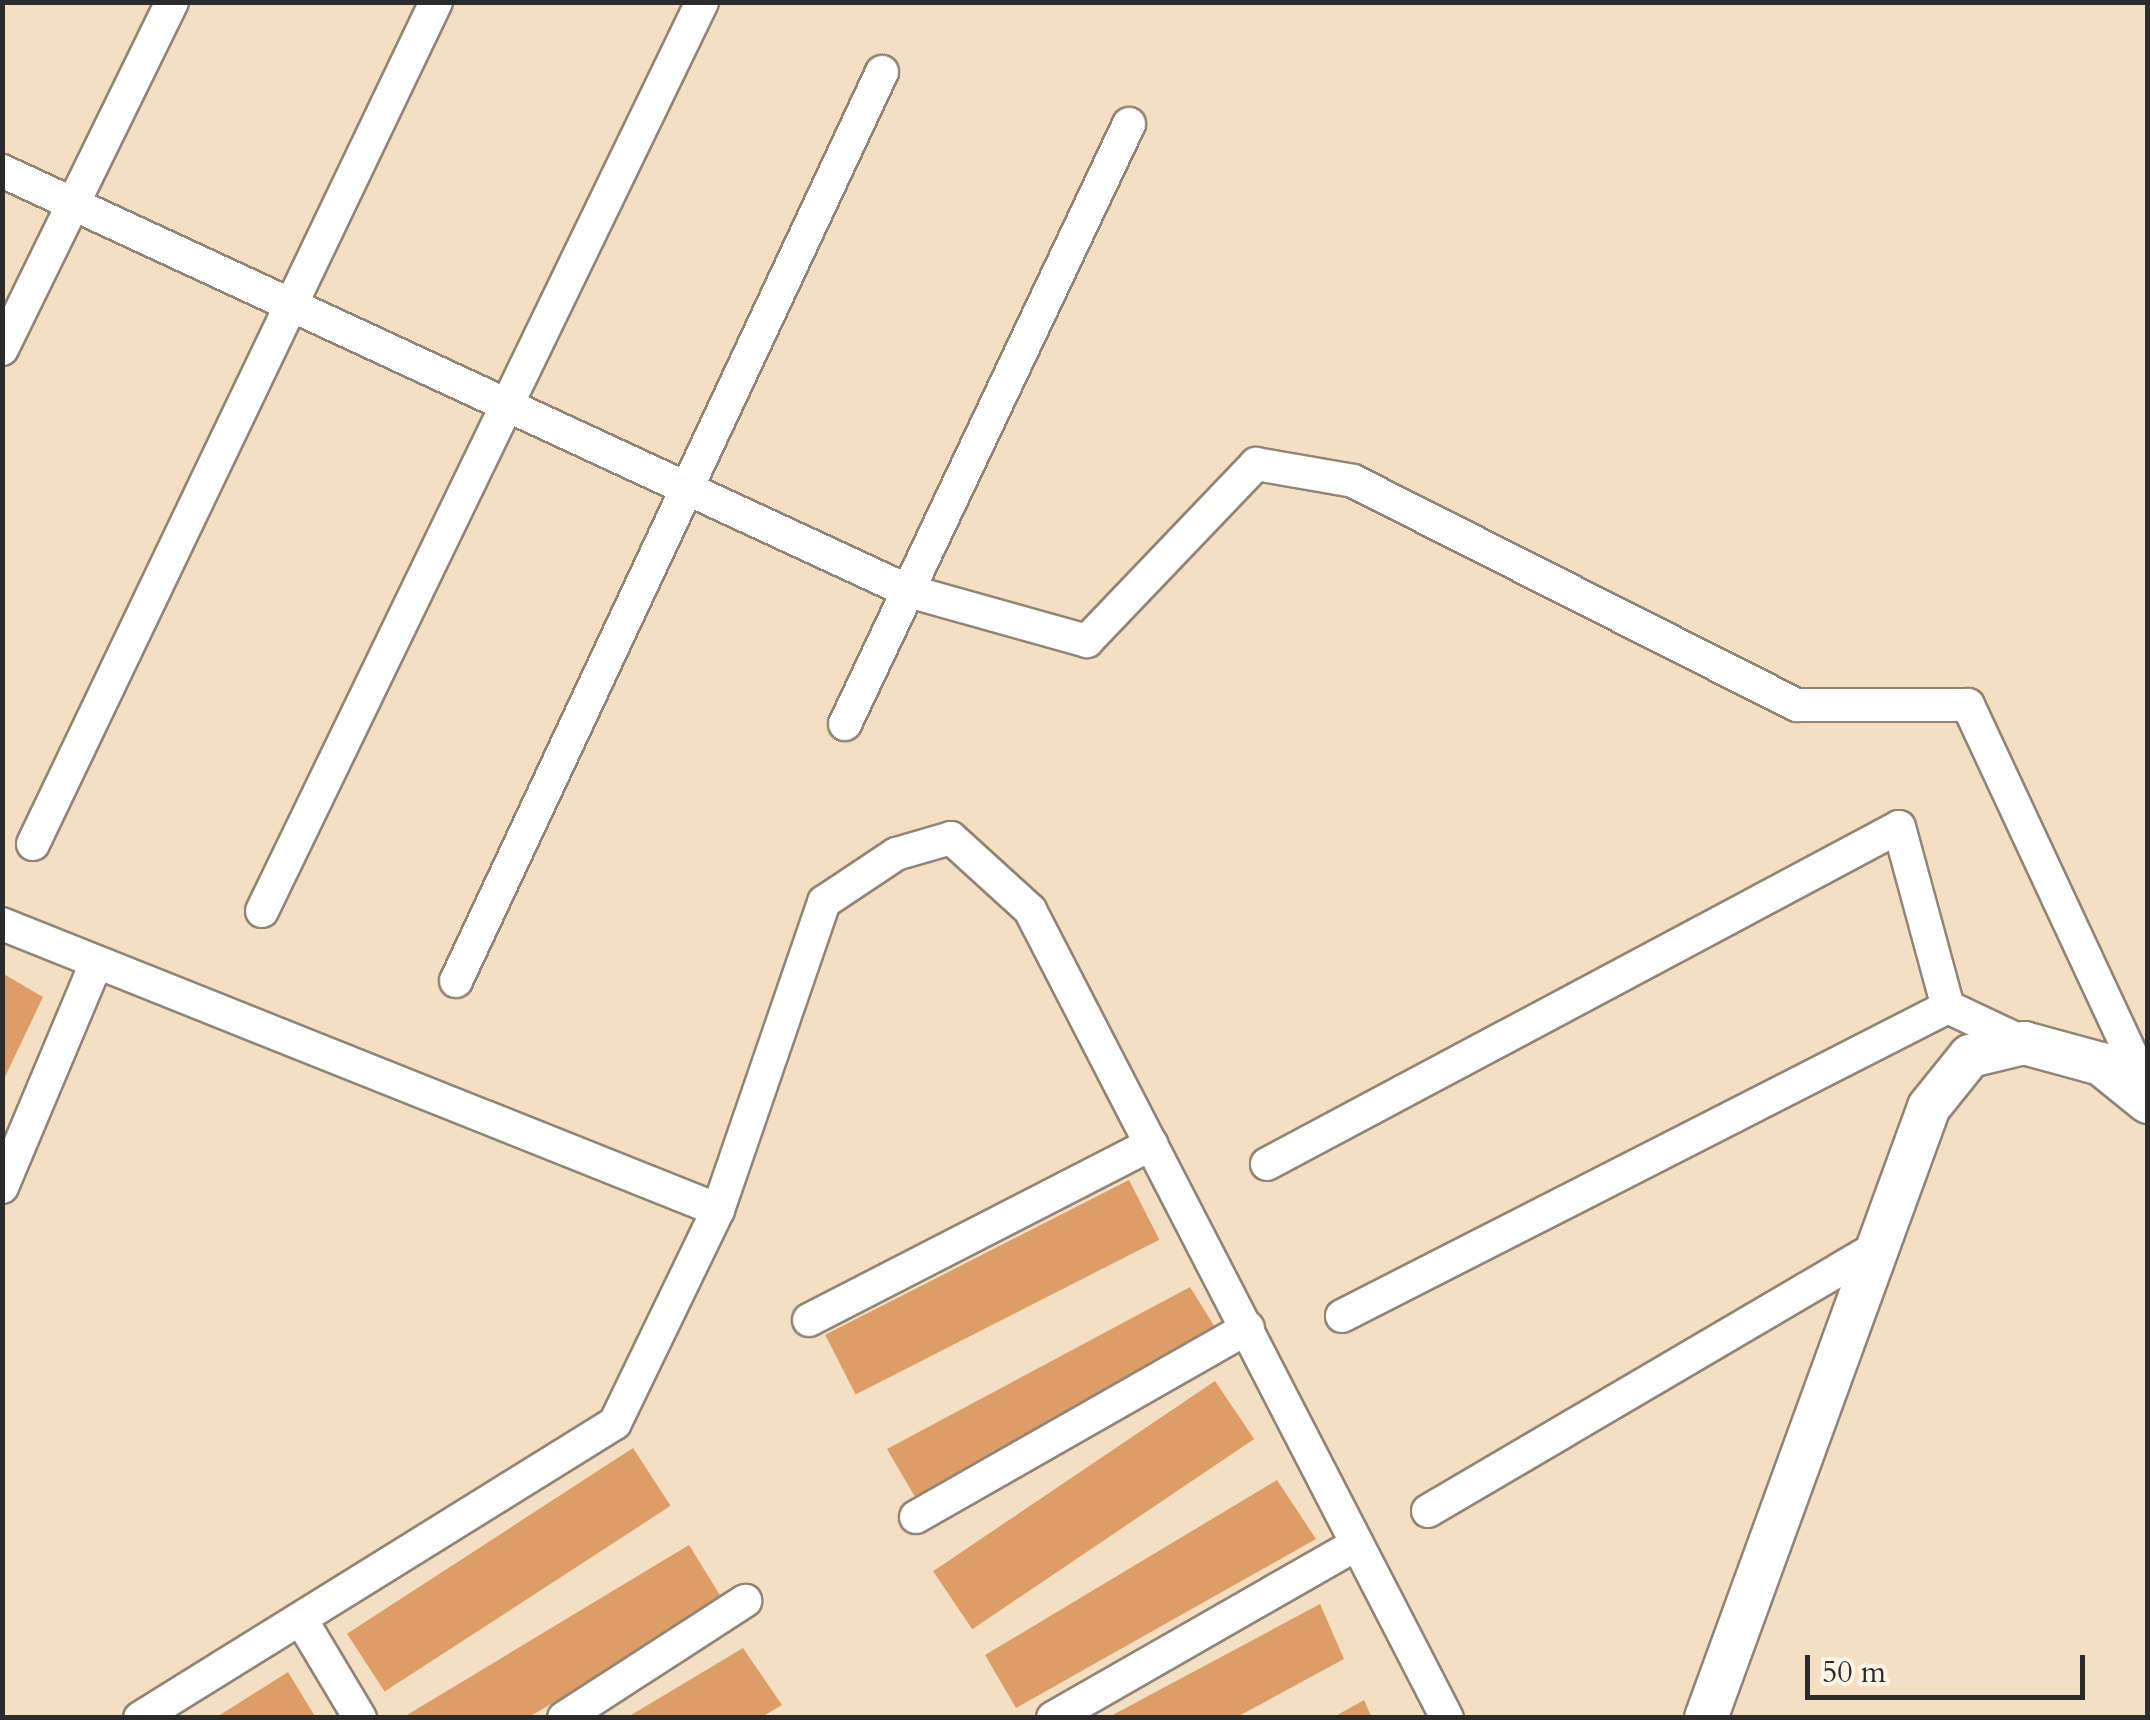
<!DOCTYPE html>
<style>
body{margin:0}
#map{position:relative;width:2150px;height:1720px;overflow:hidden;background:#f5dfc2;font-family:Cardo,serif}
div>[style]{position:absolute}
.building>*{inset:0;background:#dc9d67;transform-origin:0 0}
.roads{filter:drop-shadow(2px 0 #908576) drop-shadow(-2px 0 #908576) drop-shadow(0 2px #908576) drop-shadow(0 -2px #908576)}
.minor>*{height:32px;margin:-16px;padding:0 16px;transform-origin:16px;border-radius:16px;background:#fff}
.tertiary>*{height:42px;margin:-21px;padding:0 21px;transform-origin:21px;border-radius:21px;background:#fff}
span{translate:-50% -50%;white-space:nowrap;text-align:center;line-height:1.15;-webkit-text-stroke:8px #fcf5e5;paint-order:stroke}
.frame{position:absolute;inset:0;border:5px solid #2b2b2b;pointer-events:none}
.scale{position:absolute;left:1805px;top:1655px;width:280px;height:45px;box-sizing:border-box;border:5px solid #2b2b2b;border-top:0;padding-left:12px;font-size:30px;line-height:35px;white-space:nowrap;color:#2b2b2b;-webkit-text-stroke:8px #fcf5e5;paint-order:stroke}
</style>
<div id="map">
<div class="building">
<div style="clip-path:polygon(2px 973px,43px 997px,2px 1083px)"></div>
<div style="left:1129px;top:1180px;width:67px;height:341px;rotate:63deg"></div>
<div style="clip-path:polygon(1190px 1287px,1218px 1332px,918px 1502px,887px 1449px)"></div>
<div style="left:1215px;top:1381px;width:70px;height:340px;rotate:56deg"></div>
<div style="left:633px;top:1448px;width:69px;height:341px;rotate:57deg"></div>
<div style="clip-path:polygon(1277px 1480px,1316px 1539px,1016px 1708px,985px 1655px)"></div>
<div style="clip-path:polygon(689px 1545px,723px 1600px,601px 1675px,527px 1718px,402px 1718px)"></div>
<div style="clip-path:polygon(1320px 1604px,1344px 1659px,1235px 1718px,1107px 1718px)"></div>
<div style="clip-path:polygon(743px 1648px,782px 1705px,760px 1718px,626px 1718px)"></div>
<div style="clip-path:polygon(288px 1672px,316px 1718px,215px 1718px)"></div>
<div style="clip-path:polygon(1364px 1700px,1372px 1718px,1332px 1718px)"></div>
</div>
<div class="roads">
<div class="minor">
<div style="left:2px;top:171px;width:999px;rotate:24.87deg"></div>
<div style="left:908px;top:591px;width:186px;rotate:15.6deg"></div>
<div style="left:1087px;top:641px;width:245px;rotate:-46.3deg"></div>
<div style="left:1256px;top:464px;width:98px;rotate:9.9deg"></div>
<div style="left:1353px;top:481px;width:497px;rotate:26.8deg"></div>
<div style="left:1797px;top:705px;width:171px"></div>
<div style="left:1968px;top:705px;width:426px;rotate:65deg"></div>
<div style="left:2px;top:349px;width:386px;rotate:-63.9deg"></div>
<div style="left:845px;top:724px;width:664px;rotate:-64.67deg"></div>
<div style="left:33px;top:844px;width:933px;rotate:-64.42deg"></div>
<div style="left:262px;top:911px;width:1010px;rotate:-64.17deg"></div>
<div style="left:2px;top:924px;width:771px;rotate:21.77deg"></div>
<div style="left:456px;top:981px;width:1004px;rotate:-64.89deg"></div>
<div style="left:1267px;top:1164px;width:716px;rotate:-28.07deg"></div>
<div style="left:1899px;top:827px;width:187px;rotate:74.8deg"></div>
<div style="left:1948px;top:1007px;width:84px;rotate:25.3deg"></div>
<div style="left:2px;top:1187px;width:243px;rotate:-67.2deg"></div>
<div style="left:1342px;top:1316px;width:680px;rotate:-27.02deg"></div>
<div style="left:809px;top:1320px;width:385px;rotate:-27.2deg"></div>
<div style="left:1428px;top:1511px;width:519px;rotate:-30.42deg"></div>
<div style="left:916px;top:1517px;width:382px;rotate:-29.7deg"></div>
<div style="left:302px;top:1621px;width:113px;rotate:59.1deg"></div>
<div style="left:140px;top:1718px;width:559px;rotate:-31.84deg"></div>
<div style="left:615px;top:1423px;width:237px;rotate:-64.2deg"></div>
<div style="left:718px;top:1210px;width:326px;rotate:-71deg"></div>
<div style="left:824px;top:902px;width:87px;rotate:-33.7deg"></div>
<div style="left:896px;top:854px;width:57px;rotate:-16.2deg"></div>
<div style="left:951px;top:838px;width:107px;rotate:42.3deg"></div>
<div style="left:1030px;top:910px;width:909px;rotate:62.7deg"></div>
<div style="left:564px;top:1718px;width:216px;rotate:-32.9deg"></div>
<div style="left:1053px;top:1718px;width:346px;rotate:-29.8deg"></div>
</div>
<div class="tertiary">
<div style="left:1706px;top:1718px;width:650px;rotate:-69.95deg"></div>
<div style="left:1929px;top:1107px;width:65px;rotate:-51.2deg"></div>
<div style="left:1970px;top:1056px;width:56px;rotate:-13.5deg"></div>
<div style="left:2024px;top:1043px;width:80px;rotate:15.3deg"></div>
<div style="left:2101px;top:1064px;width:60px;rotate:39deg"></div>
</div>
</div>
<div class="frame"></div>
<div class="scale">50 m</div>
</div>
